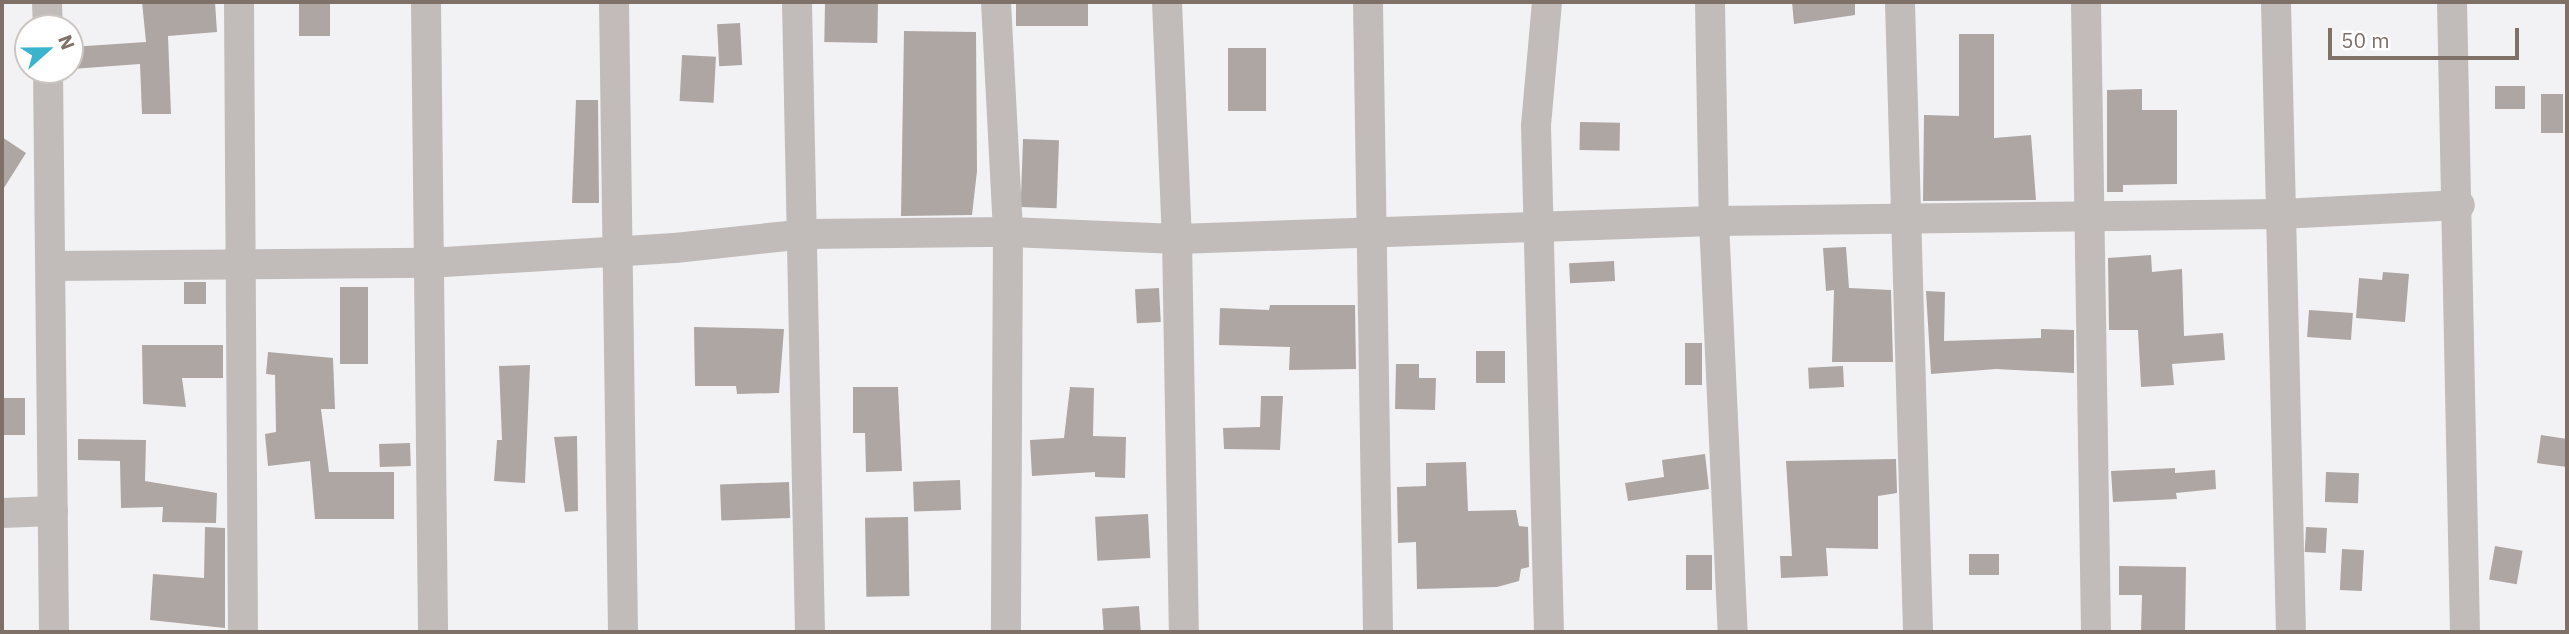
<!DOCTYPE html>
<style>
body{margin:0}
#map{position:relative;width:2569px;height:634px;overflow:hidden;background:#f2f2f5;font-family:"IBM Plex Sans",sans-serif}
div>[style]{position:absolute}
.building>*{inset:0;background:#aea6a2;transform-origin:0 0}
.minor>*{height:30px;margin:-15px;padding:0 15px;transform-origin:15px;border-radius:15px;background:#c1bcba}
span{translate:-50% -50%;white-space:nowrap;text-align:center;line-height:1.15;-webkit-text-stroke:7px #fff;paint-order:stroke}
.frame{position:absolute;inset:0;border:4px solid #7f7068;pointer-events:none}
.north{position:absolute;left:14px;top:14px;width:70px;height:70px;box-sizing:border-box;background:#fff;border:2px solid #ccc6c3;border-radius:50%;rotate:69deg;font-size:19px;font-weight:700;line-height:28px;text-align:center;color:#7f7068}
.north::after{content:'';display:block;margin:auto;width:24px;height:32px;background:#3ab3cc;clip-path:polygon(50% 0,100% 100%,50% 72%,0 100%)}
.scale{position:absolute;left:2328px;top:28px;width:191px;height:32px;box-sizing:border-box;border:4px solid #7f7068;border-top:0;padding-left:9px;font-size:21px;line-height:24px;white-space:nowrap;color:#7f7068;-webkit-text-stroke:5px #fff;paint-order:stroke}
</style>
<div id="map">
<div class="building">
<div style="clip-path:polygon(142px 2px,215px 2px,217px 32px,168px 36px,171px 114px,142px 114px,140px 64px,72px 69px,71px 47px,146px 42px)"></div>
<div style="left:299px;top:2px;width:31px;height:34px"></div>
<div style="left:825px;top:2px;width:53px;height:40px;rotate:1deg"></div>
<div style="left:1016px;top:2px;width:72px;height:24px"></div>
<div style="clip-path:polygon(1792px 2px,1855px 2px,1855px 15px,1794px 24px)"></div>
<div style="left:740px;top:23px;width:42px;height:23px;rotate:87deg"></div>
<div style="clip-path:polygon(904px 31px,976px 32px,977px 171px,972px 215px,901px 216px)"></div>
<div style="clip-path:polygon(1959px 34px,1994px 34px,1994px 138px,2031px 135px,2036px 200px,1923px 201px,1924px 115px,1959px 116px)"></div>
<div style="left:1228px;top:48px;width:38px;height:63px"></div>
<div style="left:682px;top:55px;width:34px;height:46px;rotate:3deg"></div>
<div style="left:2525px;top:86px;width:23px;height:30px;rotate:90deg"></div>
<div style="clip-path:polygon(2142px 89px,2142px 110px,2177px 110px,2177px 184px,2123px 185px,2123px 192px,2107px 192px,2107px 90px)"></div>
<div style="left:2541px;top:94px;width:22px;height:39px"></div>
<div style="clip-path:polygon(576px 100px,598px 100px,599px 203px,572px 203px)"></div>
<div style="left:1580px;top:122px;width:40px;height:28px;rotate:1deg"></div>
<div style="clip-path:polygon(2px 137px,26px 153px,2px 191px)"></div>
<div style="left:1023px;top:139px;width:36px;height:68px;rotate:2deg"></div>
<div style="clip-path:polygon(1846px 247px,1849px 288px,1891px 290px,1893px 362px,1832px 362px,1834px 290px,1826px 291px,1823px 248px)"></div>
<div style="clip-path:polygon(2151px 255px,2152px 272px,2182px 269px,2184px 336px,2223px 333px,2225px 360px,2172px 364px,2174px 385px,2141px 387px,2138px 330px,2109px 330px,2108px 258px)"></div>
<div style="left:1614px;top:261px;width:20px;height:45px;rotate:87deg"></div>
<div style="clip-path:polygon(2383px 272px,2409px 274px,2405px 322px,2356px 318px,2359px 278px,2382px 280px)"></div>
<div style="left:184px;top:282px;width:22px;height:22px"></div>
<div style="left:340px;top:287px;width:28px;height:77px"></div>
<div style="left:1159px;top:288px;width:34px;height:24px;rotate:87deg"></div>
<div style="clip-path:polygon(1926px 291px,1945px 292px,1944px 341px,2041px 338px,2041px 329px,2074px 330px,2074px 373px,1996px 369px,1931px 374px)"></div>
<div style="clip-path:polygon(1270px 305px,1355px 305px,1356px 369px,1289px 370px,1290px 347px,1219px 345px,1220px 308px,1269px 310px)"></div>
<div style="left:2309px;top:310px;width:44px;height:27px;rotate:4deg"></div>
<div style="clip-path:polygon(694px 327px,784px 329px,779px 393px,737px 394px,736px 386px,695px 386px)"></div>
<div style="left:1685px;top:343px;width:17px;height:42px"></div>
<div style="clip-path:polygon(142px 345px,223px 345px,223px 378px,182px 378px,186px 407px,143px 404px)"></div>
<div style="left:1476px;top:351px;width:29px;height:32px"></div>
<div style="clip-path:polygon(268px 352px,333px 358px,335px 409px,321px 409px,329px 472px,394px 472px,394px 519px,315px 519px,310px 461px,268px 466px,265px 434px,276px 432px,275px 375px,266px 374px)"></div>
<div style="clip-path:polygon(1396px 364px,1419px 364px,1419px 378px,1436px 378px,1435px 410px,1395px 409px)"></div>
<div style="clip-path:polygon(530px 365px,525px 483px,494px 481px,497px 440px,502px 440px,499px 366px)"></div>
<div style="left:1843px;top:366px;width:21px;height:35px;rotate:87deg"></div>
<div style="clip-path:polygon(853px 387px,898px 387px,902px 471px,866px 472px,865px 433px,853px 433px)"></div>
<div style="clip-path:polygon(1070px 387px,1094px 388px,1093px 436px,1126px 437px,1125px 478px,1095px 477px,1095px 472px,1032px 476px,1030px 440px,1064px 438px)"></div>
<div style="clip-path:polygon(1261px 396px,1283px 396px,1280px 450px,1224px 449px,1223px 428px,1260px 427px)"></div>
<div style="left:2px;top:398px;width:23px;height:37px"></div>
<div style="clip-path:polygon(2541px 435px,2567px 439px,2567px 467px,2537px 463px)"></div>
<div style="clip-path:polygon(577px 436px,578px 511px,565px 512px,554px 437px)"></div>
<div style="clip-path:polygon(78px 439px,146px 440px,145px 481px,217px 493px,216px 523px,162px 522px,163px 507px,121px 508px,120px 461px,78px 460px)"></div>
<div style="left:410px;top:443px;width:23px;height:31px;rotate:88deg"></div>
<div style="clip-path:polygon(1705px 454px,1709px 489px,1628px 501px,1625px 483px,1664px 477px,1662px 460px)"></div>
<div style="clip-path:polygon(1896px 459px,1897px 493px,1878px 496px,1878px 549px,1826px 548px,1828px 576px,1781px 578px,1780px 556px,1792px 556px,1786px 461px)"></div>
<div style="clip-path:polygon(1466px 462px,1468px 511px,1516px 510px,1519px 526px,1528px 527px,1529px 567px,1521px 569px,1519px 581px,1497px 587px,1417px 589px,1416px 542px,1398px 543px,1397px 487px,1426px 486px,1426px 463px)"></div>
<div style="clip-path:polygon(2175px 468px,2175px 473px,2215px 470px,2216px 489px,2176px 493px,2177px 499px,2113px 502px,2111px 471px)"></div>
<div style="left:2326px;top:472px;width:33px;height:30px;rotate:2deg"></div>
<div style="left:960px;top:480px;width:30px;height:47px;rotate:88deg"></div>
<div style="left:789px;top:482px;width:36px;height:69px;rotate:88deg"></div>
<div style="left:1148px;top:514px;width:44px;height:53px;rotate:87deg"></div>
<div style="left:908px;top:517px;width:79px;height:43px;rotate:89deg"></div>
<div style="clip-path:polygon(205px 527px,225px 528px,225px 628px,150px 620px,153px 574px,204px 578px)"></div>
<div style="left:2306px;top:527px;width:21px;height:25px;rotate:3deg"></div>
<div style="left:2495px;top:546px;width:28px;height:34px;rotate:10deg"></div>
<div style="left:2342px;top:549px;width:22px;height:41px;rotate:3deg"></div>
<div style="left:1999px;top:554px;width:21px;height:30px;rotate:90deg"></div>
<div style="left:1686px;top:555px;width:26px;height:35px"></div>
<div style="clip-path:polygon(2119px 566px,2186px 567px,2185px 632px,2141px 632px,2142px 595px,2119px 595px)"></div>
<div style="left:1139px;top:606px;width:26px;height:37px;rotate:86deg"></div>
</div>
<div class="minor">
<div style="left:47px;top:2px;width:26px;rotate:88deg"></div>
<div style="left:239px;top:2px;width:630px;rotate:89.64deg"></div>
<div style="left:426px;top:2px;width:630px;rotate:89.36deg"></div>
<div style="left:614px;top:2px;width:630px;rotate:89.18deg"></div>
<div style="left:797px;top:2px;width:630px;rotate:88.82deg"></div>
<div style="left:996px;top:2px;width:230px;rotate:87deg"></div>
<div style="left:1008px;top:232px;width:400px;rotate:90.3deg"></div>
<div style="left:1167px;top:2px;width:237px;rotate:87.6deg"></div>
<div style="left:1177px;top:239px;width:393px;rotate:89deg"></div>
<div style="left:1368px;top:2px;width:630px;rotate:89.09deg"></div>
<div style="left:1547px;top:2px;width:124px;rotate:95.1deg"></div>
<div style="left:1536px;top:126px;width:506px;rotate:88.53deg"></div>
<div style="left:1710px;top:2px;width:219px;rotate:89deg"></div>
<div style="left:1714px;top:221px;width:411px;rotate:87.4deg"></div>
<div style="left:1900px;top:2px;width:630px;rotate:88.36deg"></div>
<div style="left:2086px;top:2px;width:630px;rotate:89.09deg"></div>
<div style="left:2276px;top:2px;width:630px;rotate:88.64deg"></div>
<div style="left:2452px;top:2px;width:630px;rotate:88.82deg"></div>
<div style="left:48px;top:70px;width:562px;rotate:89.39deg"></div>
<div style="left:51px;top:266px;width:377px;rotate:-0.5deg"></div>
<div style="left:428px;top:263px;width:247px;rotate:-3.5deg"></div>
<div style="left:675px;top:248px;width:131px;rotate:-6.1deg"></div>
<div style="left:805px;top:234px;width:203px;rotate:-0.6deg"></div>
<div style="left:1008px;top:232px;width:169px;rotate:2.4deg"></div>
<div style="left:1177px;top:239px;width:537px;rotate:-1.92deg"></div>
<div style="left:1714px;top:221px;width:567px;rotate:-0.71deg"></div>
<div style="left:2281px;top:214px;width:179px;rotate:-2.9deg"></div>
<div style="left:2px;top:513px;width:51px;rotate:-2.2deg"></div>
</div>
<div class="frame"></div>
<div class="north">N</div>
<div class="scale">50 m</div>
</div>
